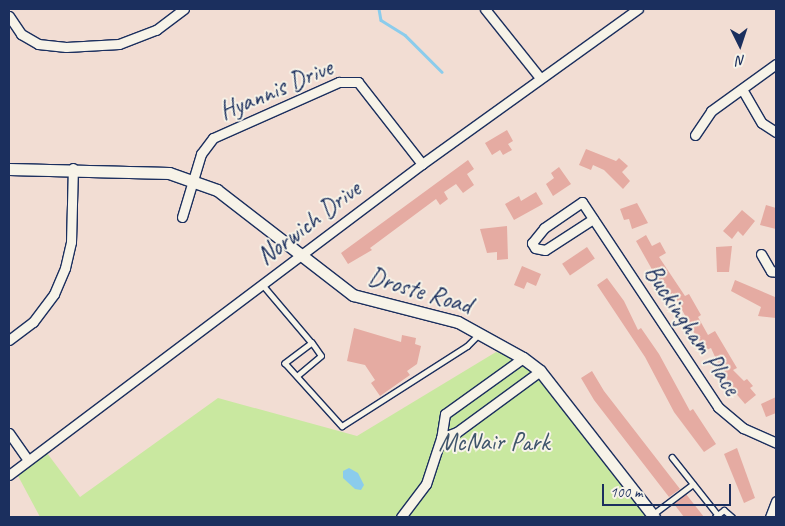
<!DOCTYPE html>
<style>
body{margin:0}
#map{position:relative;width:785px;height:526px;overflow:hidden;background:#f2ddd3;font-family:Caveat,sans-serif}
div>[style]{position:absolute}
.green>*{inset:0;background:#c9e8a0}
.water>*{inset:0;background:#8bccec}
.stream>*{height:2.5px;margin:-1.25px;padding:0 1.25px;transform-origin:1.25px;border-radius:1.25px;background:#8bccec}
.building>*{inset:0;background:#e5aba2;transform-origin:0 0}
.roads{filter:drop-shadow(1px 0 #1b2f5e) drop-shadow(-1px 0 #1b2f5e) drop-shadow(0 1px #1b2f5e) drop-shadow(0 -1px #1b2f5e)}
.lane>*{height:4.5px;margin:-2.25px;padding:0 2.25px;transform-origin:2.25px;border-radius:2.25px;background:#f7f3e8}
.street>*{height:9px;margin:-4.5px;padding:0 4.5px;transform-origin:4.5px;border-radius:4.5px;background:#f7f3e8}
.secondary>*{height:11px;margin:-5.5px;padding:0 5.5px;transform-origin:5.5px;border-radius:5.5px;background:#f7f3e8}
span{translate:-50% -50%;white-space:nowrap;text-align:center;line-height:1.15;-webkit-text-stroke:4px #f7f3e8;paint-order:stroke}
.street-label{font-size:25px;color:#1b2f5e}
.park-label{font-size:25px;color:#3e546b}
.frame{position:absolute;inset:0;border:10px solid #1b2f5e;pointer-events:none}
.north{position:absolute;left:715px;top:20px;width:50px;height:50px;-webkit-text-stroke:4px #f7f3e8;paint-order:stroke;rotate:176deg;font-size:14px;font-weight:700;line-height:20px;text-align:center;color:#1b2f5e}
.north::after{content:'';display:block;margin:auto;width:18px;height:22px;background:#1b2f5e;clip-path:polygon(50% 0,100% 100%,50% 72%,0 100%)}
.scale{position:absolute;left:602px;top:484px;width:129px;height:22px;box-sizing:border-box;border:2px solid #1b2f5e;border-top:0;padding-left:6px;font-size:15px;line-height:18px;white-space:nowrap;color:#1b2f5e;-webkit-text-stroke:4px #f7f3e8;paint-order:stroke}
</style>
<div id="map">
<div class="green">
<div style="clip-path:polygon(496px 352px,530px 363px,651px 517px,40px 517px,17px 474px,47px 453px,80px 497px,218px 398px,357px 436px)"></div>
</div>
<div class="water">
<div style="clip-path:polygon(349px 468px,358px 473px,364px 485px,361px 490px,355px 489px,343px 478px,343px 471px)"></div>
</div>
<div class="stream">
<div style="left:379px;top:9px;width:11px;rotate:80deg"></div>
<div style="left:381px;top:20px;width:28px;rotate:32deg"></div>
<div style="left:405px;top:35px;width:52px;rotate:45deg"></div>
</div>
<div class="building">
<div style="clip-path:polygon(507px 130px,513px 141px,508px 144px,512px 150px,503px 155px,500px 150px,492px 155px,485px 143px)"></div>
<div style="clip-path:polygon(586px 149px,616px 161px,619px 158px,628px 166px,622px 172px,630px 181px,623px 189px,604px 170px,593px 165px,591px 170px,579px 165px)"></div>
<div style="clip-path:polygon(468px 160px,474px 169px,467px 174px,474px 185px,463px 193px,456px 184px,444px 192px,448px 199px,440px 205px,436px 199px,370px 248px,372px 250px,348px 264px,341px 253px)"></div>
<div style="clip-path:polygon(559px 167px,571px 184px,553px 196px,546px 184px,554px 178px,551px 173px)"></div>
<div style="clip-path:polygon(536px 192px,543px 204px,514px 220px,505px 204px,519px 196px,521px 201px)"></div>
<div style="clip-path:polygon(637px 203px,648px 223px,632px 229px,629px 219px,624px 220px,620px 209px)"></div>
<div style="clip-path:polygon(766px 205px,776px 208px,776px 229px,760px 225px)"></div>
<div style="clip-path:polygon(742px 210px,755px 221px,743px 236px,738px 231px,732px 239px,723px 231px)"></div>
<div style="clip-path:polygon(507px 226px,508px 259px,497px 260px,497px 252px,487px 253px,480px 229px)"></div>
<div style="clip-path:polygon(646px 235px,652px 246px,660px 242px,666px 253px,659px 257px,685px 296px,689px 294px,701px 315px,698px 317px,708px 335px,715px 331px,737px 368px,733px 370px,744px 381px,747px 379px,753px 386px,750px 388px,756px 395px,745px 404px,727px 383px,711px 348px,704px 351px,673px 293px,669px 295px,663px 289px,636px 241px)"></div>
<div style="clip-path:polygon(732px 246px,729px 272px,717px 272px,716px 247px)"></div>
<div style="left:587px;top:247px;width:14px;height:30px;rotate:56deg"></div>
<div style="clip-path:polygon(522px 266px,541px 274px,536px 286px,527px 282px,524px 289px,514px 285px)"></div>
<div style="clip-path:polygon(607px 278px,624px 301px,638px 330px,641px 328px,659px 354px,690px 411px,693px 409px,716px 444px,704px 452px,674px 412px,645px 357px,597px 285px)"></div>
<div style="clip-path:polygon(735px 280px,775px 297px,776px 318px,758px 316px,761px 307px,731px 291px)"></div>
<div style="clip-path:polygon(354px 328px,401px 342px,402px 335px,416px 338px,415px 344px,421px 346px,417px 364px,407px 371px,410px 375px,380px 396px,371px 383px,375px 380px,365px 365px,347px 361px)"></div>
<div style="clip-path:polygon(592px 371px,604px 391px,680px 489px,669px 497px,594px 400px,581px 378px)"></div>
<div style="clip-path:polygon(776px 397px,776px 413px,766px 417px,761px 404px)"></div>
<div style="clip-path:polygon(737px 448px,755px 498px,744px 503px,724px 454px)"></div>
<div style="clip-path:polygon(686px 494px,704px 517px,684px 517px,674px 504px)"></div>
</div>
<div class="roads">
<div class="lane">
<div style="left:262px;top:284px;width:77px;rotate:49.7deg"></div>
<div style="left:312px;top:343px;width:34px;rotate:143deg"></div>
<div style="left:285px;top:363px;width:85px;rotate:47.9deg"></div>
<div style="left:342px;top:426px;width:148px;rotate:-32.6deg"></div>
<div style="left:467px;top:346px;width:16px;rotate:-45deg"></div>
<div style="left:297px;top:376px;width:31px;rotate:-40deg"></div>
<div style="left:321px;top:356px;width:16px;rotate:-125deg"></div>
<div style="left:672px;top:457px;width:74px;rotate:51.6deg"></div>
<div style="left:652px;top:515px;width:51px;rotate:-37.1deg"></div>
<div style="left:715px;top:517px;width:11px;rotate:-38deg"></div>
<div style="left:724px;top:510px;width:11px;rotate:41deg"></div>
</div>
<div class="street">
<div style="left:485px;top:9px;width:88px;rotate:51.4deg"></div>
<div style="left:9px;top:16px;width:22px;rotate:56deg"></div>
<div style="left:21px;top:34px;width:20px;rotate:30deg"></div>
<div style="left:38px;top:44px;width:28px;rotate:6deg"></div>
<div style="left:66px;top:47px;width:53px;rotate:-3.2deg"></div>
<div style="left:119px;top:44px;width:40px;rotate:-21deg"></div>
<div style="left:156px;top:30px;width:35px;rotate:-37deg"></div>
<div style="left:742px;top:89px;width:39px;rotate:60deg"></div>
<div style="left:762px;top:123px;width:17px;rotate:33deg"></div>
<div style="left:695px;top:135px;width:29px;rotate:-56deg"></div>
<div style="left:711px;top:111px;width:80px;rotate:-35.9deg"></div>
<div style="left:182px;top:217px;width:66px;rotate:-73.2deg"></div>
<div style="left:201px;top:154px;width:20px;rotate:-53deg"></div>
<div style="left:213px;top:138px;width:138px;rotate:-24deg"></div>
<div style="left:339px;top:82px;width:19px"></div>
<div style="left:358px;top:82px;width:104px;rotate:52deg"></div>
<div style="left:593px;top:219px;width:57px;rotate:147.1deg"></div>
<div style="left:545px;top:250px;width:10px;rotate:-169deg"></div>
<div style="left:535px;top:248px;width:6px;rotate:-121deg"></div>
<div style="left:532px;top:243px;width:19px;rotate:-51deg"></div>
<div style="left:544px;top:228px;width:46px;rotate:-34.4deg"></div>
<div style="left:582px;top:202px;width:246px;rotate:56.4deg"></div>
<div style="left:718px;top:407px;width:33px;rotate:40deg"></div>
<div style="left:743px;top:428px;width:36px;rotate:24deg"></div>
<div style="left:761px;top:254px;width:20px;rotate:60deg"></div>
<div style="left:771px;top:271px;width:5px;rotate:11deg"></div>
<div style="left:9px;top:340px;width:30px;rotate:-37deg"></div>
<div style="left:33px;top:322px;width:35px;rotate:-53deg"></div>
<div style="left:54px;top:294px;width:28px;rotate:-67deg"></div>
<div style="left:65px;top:268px;width:27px;rotate:-77deg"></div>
<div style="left:71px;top:242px;width:74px;rotate:-88.5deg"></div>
<div style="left:523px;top:358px;width:96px;rotate:144.3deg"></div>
<div style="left:445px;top:414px;width:24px;rotate:99deg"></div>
<div style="left:441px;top:438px;width:17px;rotate:-21deg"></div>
<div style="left:457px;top:432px;width:103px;rotate:-36.3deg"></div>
<div style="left:9px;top:433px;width:33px;rotate:55deg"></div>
<div style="left:9px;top:475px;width:517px;rotate:-36.98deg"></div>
<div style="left:422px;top:164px;width:266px;rotate:-35.7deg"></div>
<div style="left:401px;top:517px;width:41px;rotate:-52.9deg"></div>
<div style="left:426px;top:484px;width:48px;rotate:-71.9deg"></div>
<div style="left:770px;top:517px;width:17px;rotate:-69deg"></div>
</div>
<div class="secondary">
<div style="left:9px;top:169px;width:160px;rotate:1.4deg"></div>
<div style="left:169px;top:173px;width:51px;rotate:19.5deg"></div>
<div style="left:217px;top:190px;width:172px;rotate:37.7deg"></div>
<div style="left:353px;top:295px;width:108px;rotate:14.4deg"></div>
<div style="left:458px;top:322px;width:74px;rotate:29deg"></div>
<div style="left:523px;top:358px;width:21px;rotate:37deg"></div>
<div style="left:540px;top:371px;width:185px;rotate:52deg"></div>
</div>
</div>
<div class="street-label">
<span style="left:276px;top:90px;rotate:-23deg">Hyannis Drive</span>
<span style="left:309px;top:223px;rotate:-37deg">Norwich Drive</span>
<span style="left:420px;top:291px;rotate:17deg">Droste Road</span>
<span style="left:692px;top:330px;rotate:56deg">Buckingham Place</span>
</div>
<div class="park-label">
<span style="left:494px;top:442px">McNair Park</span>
</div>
<div class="frame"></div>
<div class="north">N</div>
<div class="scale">100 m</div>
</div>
